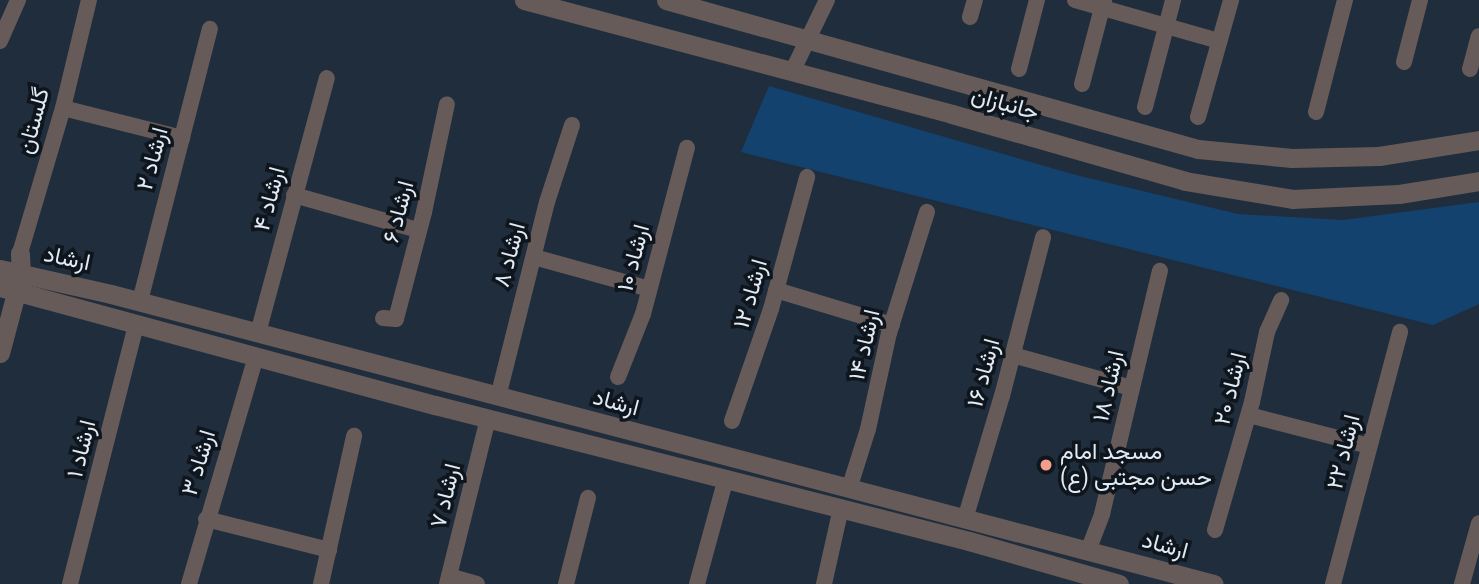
<!DOCTYPE html>
<meta charset="utf-8">
<style>
body{margin:0}
#map{position:relative;width:1479px;height:584px;overflow:hidden;background:#202d3c;font-family:"Roboto Condensed",Vazirmatn,sans-serif}
div>[style]{position:absolute}
.green>*{inset:0;background:#13426e}
.minor>*{height:16px;margin:-8px;padding:0 8px;transform-origin:8px;border-radius:8px;background:#665b59}
.tertiary>*{height:19px;margin:-9.5px;padding:0 9.5px;transform-origin:9.5px;border-radius:9.5px;background:#665b59}
.dots>*{width:19px;height:19px;translate:-50% -50%;box-sizing:border-box;border:4px solid #0f151c;border-radius:50%}
span{translate:-50% -50%;white-space:nowrap;text-align:center;line-height:1.15;-webkit-text-stroke:7px #0f151c;paint-order:stroke}
.street-label{font-size:23px;color:#e2ebf5}
.poi-label{font-size:23px;color:#e2ebf5}
.left{translate:0 -50%;text-align:left}
</style>
<div id="map">
<div class="green">
<div style="clip-path:polygon(769px 86px,1072px 174px,1238px 214px,1343px 220px,1479px 202px,1479px 304px,1433px 325px,741px 152px)"></div>
</div>
<div class="minor">
<div style="left:1075px;top:0;width:150px;rotate:15.9deg"></div>
<div style="left:970px;top:17px;width:18px;rotate:-74deg"></div>
<div style="left:0;top:41px;width:45px;rotate:-66.3deg"></div>
<div style="left:1404px;top:62px;width:64px;rotate:-75.5deg"></div>
<div style="left:1019px;top:69px;width:71px;rotate:-75.4deg"></div>
<div style="left:1470px;top:69px;width:34px;rotate:-75deg"></div>
<div style="left:792px;top:72px;width:80px;rotate:-64.1deg"></div>
<div style="left:1082px;top:84px;width:87px;rotate:-75.3deg"></div>
<div style="left:1145px;top:107px;width:111px;rotate:-75.3deg"></div>
<div style="left:63px;top:108px;width:123px;rotate:14.1deg"></div>
<div style="left:1316px;top:112px;width:116px;rotate:-75.5deg"></div>
<div style="left:1198px;top:117px;width:122px;rotate:-74.2deg"></div>
<div style="left:294px;top:195px;width:129px;rotate:15.8deg"></div>
<div style="left:20px;top:253px;width:151px;rotate:-73.5deg"></div>
<div style="left:63px;top:108px;width:111px;rotate:-76.5deg"></div>
<div style="left:534px;top:257px;width:119px;rotate:15.5deg"></div>
<div style="left:776px;top:290px;width:121px;rotate:16.8deg"></div>
<div style="left:140px;top:301px;width:281px;rotate:-75.6deg"></div>
<div style="left:383px;top:318px;width:13px;rotate:4deg"></div>
<div style="left:396px;top:319px;width:111px;rotate:-75.3deg"></div>
<div style="left:424px;top:212px;width:110px;rotate:-78deg"></div>
<div style="left:258px;top:333px;width:264px;rotate:-74.9deg"></div>
<div style="left:1013px;top:355px;width:123px;rotate:15.6deg"></div>
<div style="left:618px;top:377px;width:68px;rotate:-68.4deg"></div>
<div style="left:643px;top:314px;width:172px;rotate:-75.2deg"></div>
<div style="left:498px;top:397px;width:201px;rotate:-75.9deg"></div>
<div style="left:547px;top:202px;width:81px;rotate:-72deg"></div>
<div style="left:1249px;top:415px;width:124px;rotate:14.5deg"></div>
<div style="left:732px;top:421px;width:119px;rotate:-70.8deg"></div>
<div style="left:771px;top:309px;width:137px;rotate:-74.7deg"></div>
<div style="left:849px;top:489px;width:63px;rotate:-72.4deg"></div>
<div style="left:868px;top:429px;width:98px;rotate:-77.7deg"></div>
<div style="left:889px;top:333px;width:127px;rotate:-72.6deg"></div>
<div style="left:206px;top:519px;width:127px;rotate:14.1deg"></div>
<div style="left:965px;top:519px;width:128px;rotate:-73.3deg"></div>
<div style="left:1002px;top:396px;width:164px;rotate:-75.5deg"></div>
<div style="left:1215px;top:530px;width:133px;rotate:-73.9deg"></div>
<div style="left:1252px;top:402px;width:72px;rotate:-77.9deg"></div>
<div style="left:1267px;top:332px;width:35px;rotate:-66deg"></div>
<div style="left:1088px;top:551px;width:40px;rotate:-69deg"></div>
<div style="left:1102px;top:514px;width:250px;rotate:-76.6deg"></div>
<div style="left:449px;top:576px;width:29px;rotate:16deg"></div>
<div style="left:70px;top:584px;width:267px;rotate:-75.7deg"></div>
<div style="left:189px;top:584px;width:238px;rotate:-73.6deg"></div>
<div style="left:321px;top:584px;width:152px;rotate:-77.4deg"></div>
<div style="left:447px;top:584px;width:171px;rotate:-76.1deg"></div>
<div style="left:566px;top:584px;width:89px;rotate:-75.7deg"></div>
<div style="left:697px;top:584px;width:110px;rotate:-74.7deg"></div>
<div style="left:824px;top:584px;width:78px;rotate:-77.4deg"></div>
<div style="left:1333px;top:584px;width:261px;rotate:-75.1deg"></div>
<div style="left:1462px;top:584px;width:63px;rotate:-74.4deg"></div>
</div>
<div class="tertiary">
<div style="left:524px;top:0;width:443px;rotate:14.9deg"></div>
<div style="left:952px;top:114px;width:242px;rotate:16deg"></div>
<div style="left:1185px;top:181px;width:109px;rotate:9.5deg"></div>
<div style="left:1292px;top:199px;width:107px;rotate:-2.7deg"></div>
<div style="left:1399px;top:194px;width:81px;rotate:-9.2deg"></div>
<div style="left:666px;top:0;width:552px;rotate:15.65deg"></div>
<div style="left:1198px;top:149px;width:94px;rotate:5.5deg"></div>
<div style="left:1292px;top:158px;width:87px;rotate:-1.3deg"></div>
<div style="left:1379px;top:156px;width:101px;rotate:-9.1deg"></div>
<div style="left:0;top:269px;width:114px;rotate:12.7deg"></div>
<div style="left:111px;top:294px;width:1140px;rotate:14.73deg"></div>
<div style="left:0;top:287px;width:451px;rotate:15.2deg"></div>
<div style="left:435px;top:405px;width:551px;rotate:14.29deg"></div>
<div style="left:969px;top:541px;width:156px;rotate:16deg"></div>
<div style="left:0;top:353px;width:82px;rotate:-75.1deg"></div>
<div style="left:21px;top:274px;width:21px;rotate:-93deg"></div>
</div>
<div class="dots">
<div style="left:1046px;top:465px;background:#f49d8b"></div>
</div>
<div class="street-label">
<span style="left:1005px;top:104px;rotate:16deg">جانبازان</span>
<span style="left:34px;top:121px;rotate:-75deg">گلستان</span>
<span style="left:153px;top:159px;rotate:-75deg">ارشاد ۲</span>
<span style="left:270px;top:199px;rotate:-75deg">ارشاد ۴</span>
<span style="left:399px;top:212px;rotate:-75deg">ارشاد ۶</span>
<span style="left:510px;top:255px;rotate:-75deg">ارشاد ۸</span>
<span style="left:634px;top:258px;rotate:-75deg">ارشاد ۱۰</span>
<span style="left:67px;top:259px;rotate:12deg">ارشاد</span>
<span style="left:751px;top:294px;rotate:-74deg">ارشاد ۱۲</span>
<span style="left:865px;top:345px;rotate:-77deg">ارشاد ۱۴</span>
<span style="left:984px;top:373px;rotate:-75deg">ارشاد ۱۶</span>
<span style="left:1109px;top:386px;rotate:-77deg">ارشاد ۱۸</span>
<span style="left:1231px;top:389px;rotate:-76deg">ارشاد ۲۰</span>
<span style="left:616px;top:403px;rotate:15deg">ارشاد</span>
<span style="left:82px;top:449px;rotate:-76deg">ارشاد ۱</span>
<span style="left:1344px;top:452px;rotate:-76deg">ارشاد ۲۲</span>
<span style="left:199px;top:463px;rotate:-73deg">ارشاد ۳</span>
<span style="left:446px;top:496px;rotate:-76deg">ارشاد ۷</span>
<span style="left:1165px;top:546px;rotate:15deg">ارشاد</span>
</div>
<div class="poi-label">
<span class="left" style="left:1060px;top:465px">مسجد امام<br>حسن مجتبی (ع)</span>
</div>
</div>
